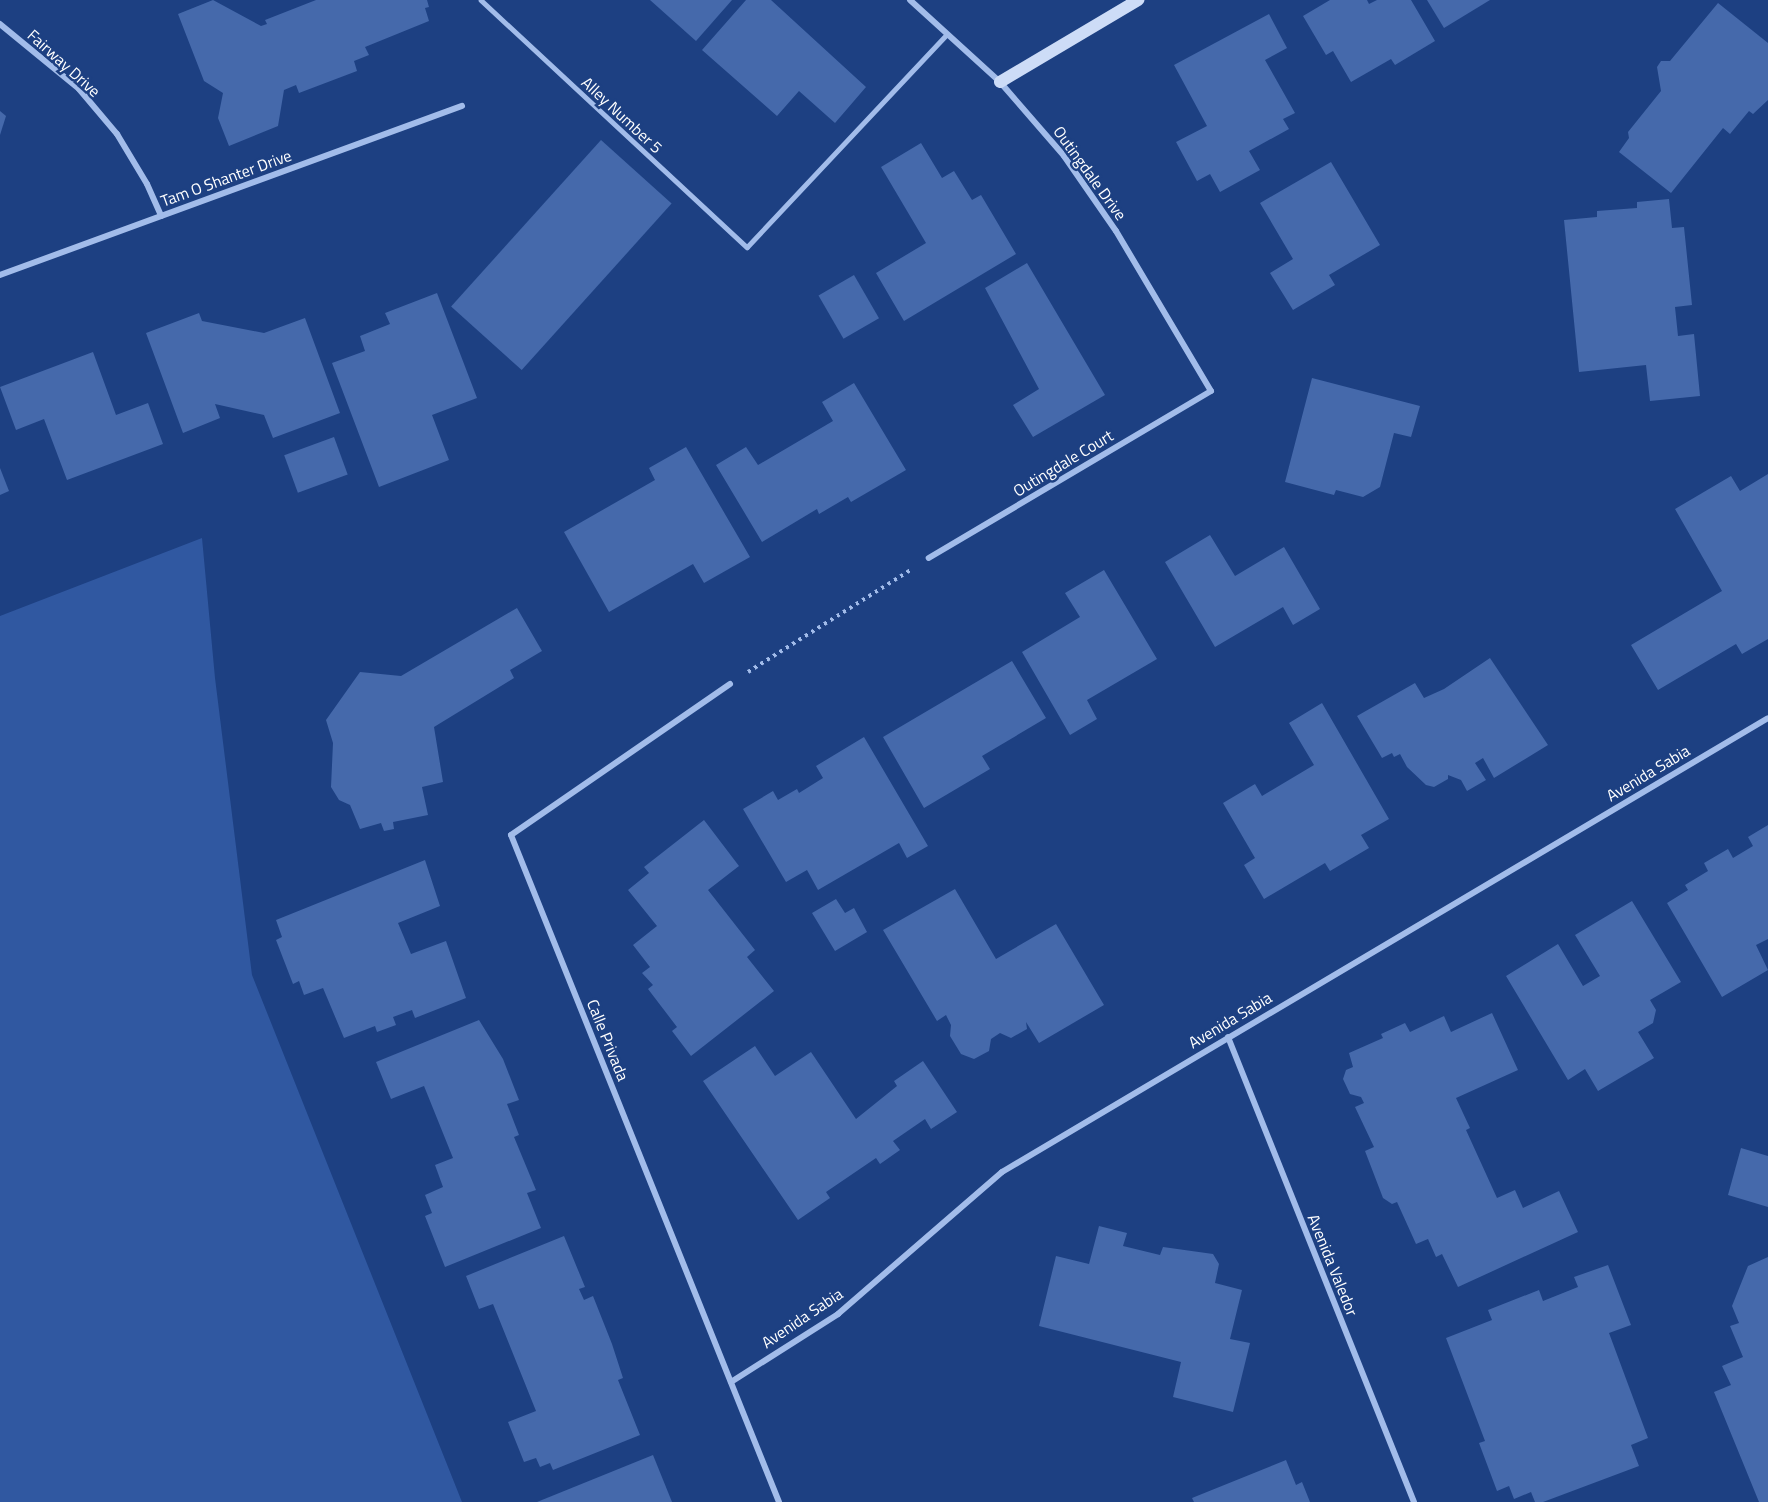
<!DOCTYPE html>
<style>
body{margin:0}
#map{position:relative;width:1768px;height:1502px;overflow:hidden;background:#1d4082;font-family:"Titillium Web",sans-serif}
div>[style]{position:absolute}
.green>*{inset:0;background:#3058a1}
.building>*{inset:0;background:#4569ab;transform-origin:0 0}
.path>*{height:4px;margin-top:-2px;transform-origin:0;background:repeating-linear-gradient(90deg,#a2bcea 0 3px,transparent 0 7.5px)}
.lane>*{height:4.5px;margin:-2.25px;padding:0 2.25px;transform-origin:2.25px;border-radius:2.25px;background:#a2bcea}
.street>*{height:6px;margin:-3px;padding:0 3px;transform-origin:3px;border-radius:3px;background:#a2bcea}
.secondary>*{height:12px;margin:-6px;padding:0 6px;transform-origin:6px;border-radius:6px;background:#cddcf7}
span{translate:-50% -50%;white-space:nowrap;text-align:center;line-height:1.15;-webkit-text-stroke:5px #1d4082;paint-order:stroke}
.street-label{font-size:16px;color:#fff}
</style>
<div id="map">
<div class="green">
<div style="clip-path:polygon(202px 538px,215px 678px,252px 975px,462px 1502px,0 1502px,0 616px)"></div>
</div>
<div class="building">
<div style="clip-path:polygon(213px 0,261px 26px,267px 24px,265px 20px,316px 0,427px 0,429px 7px,425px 8px,429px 21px,365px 47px,369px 55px,354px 61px,357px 71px,299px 93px,296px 85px,284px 90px,278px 126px,229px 146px,218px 118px,223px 93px,204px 81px,178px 14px)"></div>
<div style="clip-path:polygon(650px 0,732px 0,696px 41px)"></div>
<div style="clip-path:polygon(746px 0,771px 0,866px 87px,835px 123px,799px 91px,777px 116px,702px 50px)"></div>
<div style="clip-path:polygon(1330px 0,1367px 0,1369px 4px,1377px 0,1411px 0,1435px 41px,1395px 65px,1391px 59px,1351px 82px,1333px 51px,1326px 55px,1303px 16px)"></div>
<div style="clip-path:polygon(1427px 0,1490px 0,1444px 28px)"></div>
<div style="clip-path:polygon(1718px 3px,1768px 43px,1768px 100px,1753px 114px,1749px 111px,1730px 134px,1723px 128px,1671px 193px,1619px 152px,1629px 138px,1628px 132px,1661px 91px,1657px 67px,1661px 61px,1670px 61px)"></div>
<div style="clip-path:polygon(1269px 14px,1287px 48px,1265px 60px,1295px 113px,1283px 119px,1289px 129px,1249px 151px,1260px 170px,1220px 192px,1210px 174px,1197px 181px,1176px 142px,1207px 126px,1174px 65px)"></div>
<div style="clip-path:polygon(0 111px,6px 116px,0 135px)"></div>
<div style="left:601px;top:140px;width:95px;height:224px;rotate:42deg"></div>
<div style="clip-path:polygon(921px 143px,942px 178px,954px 171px,972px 200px,981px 195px,1016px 254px,904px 321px,876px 273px,926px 243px,881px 167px)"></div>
<div style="clip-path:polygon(1331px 162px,1380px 245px,1329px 275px,1335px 285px,1293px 310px,1270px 273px,1293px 259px,1260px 203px)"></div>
<div style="clip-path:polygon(1669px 199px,1672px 228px,1684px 227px,1692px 305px,1675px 307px,1678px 336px,1694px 334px,1700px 396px,1650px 401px,1646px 365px,1579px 372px,1564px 220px,1597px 217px,1597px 211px,1637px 208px,1637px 202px)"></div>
<div style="clip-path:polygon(1027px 263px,1105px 395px,1033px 437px,1013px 405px,1039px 389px,985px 288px)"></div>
<div style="left:854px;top:275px;width:50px;height:41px;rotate:60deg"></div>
<div style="clip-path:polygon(437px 293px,477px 398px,432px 415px,449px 460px,379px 487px,332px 363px,365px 351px,360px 336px,390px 324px,385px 313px)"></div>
<div style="clip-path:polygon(199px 313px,202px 321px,264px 333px,305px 318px,340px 413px,273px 438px,264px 415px,215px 404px,220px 418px,183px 433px,146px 333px)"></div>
<div style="clip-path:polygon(93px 352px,116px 415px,148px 403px,163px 444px,67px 480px,44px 419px,16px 430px,0 387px)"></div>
<div style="clip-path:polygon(1312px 378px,1420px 406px,1411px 437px,1394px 433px,1380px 487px,1363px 497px,1336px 490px,1334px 495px,1285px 482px)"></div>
<div style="clip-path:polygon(854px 383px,906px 470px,851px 502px,848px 497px,819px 514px,817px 509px,762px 542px,716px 465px,746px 447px,758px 465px,833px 421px,822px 402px)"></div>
<div style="left:334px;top:437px;width:40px;height:53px;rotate:70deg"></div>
<div style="clip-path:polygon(686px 447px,750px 557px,704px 583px,693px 564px,609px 612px,564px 532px,655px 480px,649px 468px)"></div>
<div style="clip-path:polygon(0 468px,9px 491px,0 495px)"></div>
<div style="clip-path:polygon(1768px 474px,1768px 639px,1742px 654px,1736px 644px,1658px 690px,1631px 645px,1722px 591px,1675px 509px,1731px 476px,1740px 491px)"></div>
<div style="clip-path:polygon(1210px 535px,1235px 576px,1284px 547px,1320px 609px,1293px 625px,1283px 607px,1215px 647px,1165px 562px)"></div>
<div style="clip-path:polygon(1104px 570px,1157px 659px,1087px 700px,1097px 719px,1070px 735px,1022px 652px,1080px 617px,1065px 593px)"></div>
<div style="clip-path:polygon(517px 608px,542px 651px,510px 670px,514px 678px,434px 727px,443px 782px,422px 787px,428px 815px,393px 822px,394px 829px,384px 831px,381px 823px,360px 829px,350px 805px,339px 800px,331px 787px,333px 743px,326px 720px,360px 672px,401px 676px)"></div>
<div style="clip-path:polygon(1490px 658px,1548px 745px,1494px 778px,1483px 758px,1475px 763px,1486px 780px,1467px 791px,1461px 780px,1448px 775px,1448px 779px,1434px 787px,1426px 785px,1407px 767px,1400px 754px,1394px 757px,1392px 753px,1382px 758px,1357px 716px,1415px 683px,1424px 698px,1444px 689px)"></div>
<div style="clip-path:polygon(1012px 661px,1046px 718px,982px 756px,990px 769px,924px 808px,883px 737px)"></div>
<div style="clip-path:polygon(1322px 703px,1389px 819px,1361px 835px,1369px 848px,1330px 871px,1325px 863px,1264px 899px,1244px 865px,1255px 858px,1223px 803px,1255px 784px,1262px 796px,1314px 765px,1289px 723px)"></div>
<div style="clip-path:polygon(864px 737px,928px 846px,907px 858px,899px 843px,818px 890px,807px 870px,786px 882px,743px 809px,773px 791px,778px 800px,797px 789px,799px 793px,823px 778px,816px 766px)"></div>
<div style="clip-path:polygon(704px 820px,739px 866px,708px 890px,755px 950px,747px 957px,774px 991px,691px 1056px,672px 1031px,677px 1027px,648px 989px,653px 985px,642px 973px,650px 967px,633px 945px,657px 926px,628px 890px,649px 873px,644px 867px)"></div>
<div style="clip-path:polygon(1768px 825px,1768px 939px,1756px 945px,1768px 970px,1722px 997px,1667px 903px,1688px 890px,1685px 885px,1708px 871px,1704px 863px,1728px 849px,1733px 858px,1753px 846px,1748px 837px)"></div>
<div style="clip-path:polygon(425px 860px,440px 906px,398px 923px,411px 954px,446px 941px,466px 998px,415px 1018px,412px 1010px,393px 1017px,396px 1025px,377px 1032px,375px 1026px,344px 1038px,323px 988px,304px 995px,299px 981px,293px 984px,276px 940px,282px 937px,276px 920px)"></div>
<div style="clip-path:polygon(955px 889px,996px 959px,1056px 924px,1104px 1005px,1039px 1043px,1026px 1022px,1027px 1029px,1011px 1038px,1000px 1033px,991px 1039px,989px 1051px,974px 1059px,961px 1054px,950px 1036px,951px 1025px,946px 1015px,937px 1021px,883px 930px)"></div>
<div style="clip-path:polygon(836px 899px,845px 913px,854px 908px,867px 932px,835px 951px,812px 913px)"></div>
<div style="clip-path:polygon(1632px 901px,1681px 982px,1650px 1000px,1656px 1010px,1653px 1023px,1638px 1032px,1654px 1058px,1598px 1091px,1585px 1069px,1568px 1080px,1506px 976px,1558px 944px,1583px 986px,1600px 976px,1575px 935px)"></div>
<div style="clip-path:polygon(1492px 1013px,1518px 1070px,1456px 1098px,1470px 1128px,1466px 1130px,1497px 1198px,1515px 1190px,1523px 1208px,1559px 1191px,1578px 1232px,1458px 1287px,1442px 1254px,1436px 1257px,1428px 1239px,1416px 1244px,1397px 1202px,1392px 1204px,1383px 1198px,1365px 1151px,1374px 1147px,1355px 1107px,1364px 1103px,1361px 1097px,1350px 1094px,1343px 1079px,1346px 1070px,1353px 1067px,1349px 1053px,1383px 1038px,1381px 1034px,1405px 1023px,1410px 1032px,1444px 1016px,1451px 1032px)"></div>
<div style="clip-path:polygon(479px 1020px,503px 1059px,519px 1100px,507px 1104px,519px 1135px,514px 1137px,536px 1190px,527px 1193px,541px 1228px,445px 1267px,425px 1216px,432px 1213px,425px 1195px,443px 1187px,435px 1165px,453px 1158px,424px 1086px,391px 1099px,376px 1062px)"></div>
<div style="clip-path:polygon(755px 1046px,775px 1076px,811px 1052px,856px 1119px,897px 1086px,894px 1081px,923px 1061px,957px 1112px,931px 1129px,925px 1119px,893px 1141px,900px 1150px,880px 1164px,876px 1158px,826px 1192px,830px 1198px,798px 1220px,703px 1081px)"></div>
<div style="clip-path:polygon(1741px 1148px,1768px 1156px,1768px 1207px,1728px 1195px)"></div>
<div style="clip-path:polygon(1099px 1226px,1127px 1233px,1123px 1246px,1160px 1255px,1163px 1247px,1213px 1254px,1219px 1264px,1215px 1283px,1242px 1290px,1230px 1339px,1250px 1343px,1233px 1412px,1173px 1397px,1181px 1362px,1039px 1326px,1056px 1256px,1089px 1264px)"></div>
<div style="clip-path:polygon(564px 1236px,585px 1287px,579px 1289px,584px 1300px,593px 1296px,612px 1344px,623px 1378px,618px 1380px,640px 1435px,553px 1470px,550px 1463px,540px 1467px,536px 1458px,524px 1462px,508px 1422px,536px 1411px,493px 1304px,479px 1309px,466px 1276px)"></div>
<div style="clip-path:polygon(1768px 1257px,1768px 1502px,1759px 1502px,1714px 1392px,1731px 1385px,1722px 1366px,1743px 1357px,1730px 1326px,1739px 1323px,1732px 1306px,1748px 1266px)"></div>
<div style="clip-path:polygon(1608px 1265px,1631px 1325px,1609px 1333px,1648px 1438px,1631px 1445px,1639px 1466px,1543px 1502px,1535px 1502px,1531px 1492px,1514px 1499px,1509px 1486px,1497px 1491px,1479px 1443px,1485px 1441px,1446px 1338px,1492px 1320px,1488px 1310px,1539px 1290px,1543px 1301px,1578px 1287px,1574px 1277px)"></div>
<div style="clip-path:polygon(653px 1455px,672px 1502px,537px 1502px)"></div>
<div style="clip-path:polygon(1286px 1460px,1296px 1485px,1302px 1482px,1310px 1502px,1194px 1502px,1192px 1498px)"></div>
</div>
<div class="path">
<div style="left:748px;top:672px;width:194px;rotate:-32.1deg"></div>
</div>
<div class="lane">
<div style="left:481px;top:0;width:363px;rotate:42.9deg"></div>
<div style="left:747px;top:247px;width:292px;rotate:-46.8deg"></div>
</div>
<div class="street">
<div style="left:910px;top:0;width:122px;rotate:42.3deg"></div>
<div style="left:1000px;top:82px;width:98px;rotate:49.1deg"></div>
<div style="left:1064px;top:156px;width:91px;rotate:55.3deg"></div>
<div style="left:1116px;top:231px;width:186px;rotate:59.3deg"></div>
<div style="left:1211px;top:391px;width:328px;rotate:149.4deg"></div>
<div style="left:0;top:24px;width:102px;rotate:39.4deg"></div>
<div style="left:79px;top:89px;width:59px;rotate:49.8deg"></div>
<div style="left:117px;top:134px;width:58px;rotate:59deg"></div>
<div style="left:147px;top:184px;width:35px;rotate:66deg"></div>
<div style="left:0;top:275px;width:492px;rotate:-20.1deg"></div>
<div style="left:730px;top:684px;width:266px;rotate:145.4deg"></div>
<div style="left:511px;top:835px;width:719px;rotate:68.11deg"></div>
<div style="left:1228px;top:1037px;width:501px;rotate:68.2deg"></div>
<div style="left:731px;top:1382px;width:127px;rotate:-32.4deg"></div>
<div style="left:838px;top:1314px;width:217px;rotate:-40.9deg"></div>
<div style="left:1002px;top:1172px;width:890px;rotate:-30.65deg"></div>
</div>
<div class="secondary">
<div style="left:1000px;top:82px;width:161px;rotate:-30.7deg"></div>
</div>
<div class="street-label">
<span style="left:64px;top:63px;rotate:42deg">Fairway Drive</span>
<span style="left:622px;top:115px;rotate:43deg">Alley Number 5</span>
<span style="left:1090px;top:173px;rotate:54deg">Outingdale Drive</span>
<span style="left:226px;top:178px;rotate:-20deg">Tam O Shanter Drive</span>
<span style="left:1063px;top:463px;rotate:-31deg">Outingdale Court</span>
<span style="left:1648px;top:773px;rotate:-31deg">Avenida Sabia</span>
<span style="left:1230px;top:1020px;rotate:-31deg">Avenida Sabia</span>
<span style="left:608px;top:1040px;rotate:68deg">Calle Privada</span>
<span style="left:1333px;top:1265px;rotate:68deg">Avenida Valedor</span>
<span style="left:802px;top:1318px;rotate:-34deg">Avenida Sabia</span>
</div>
</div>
